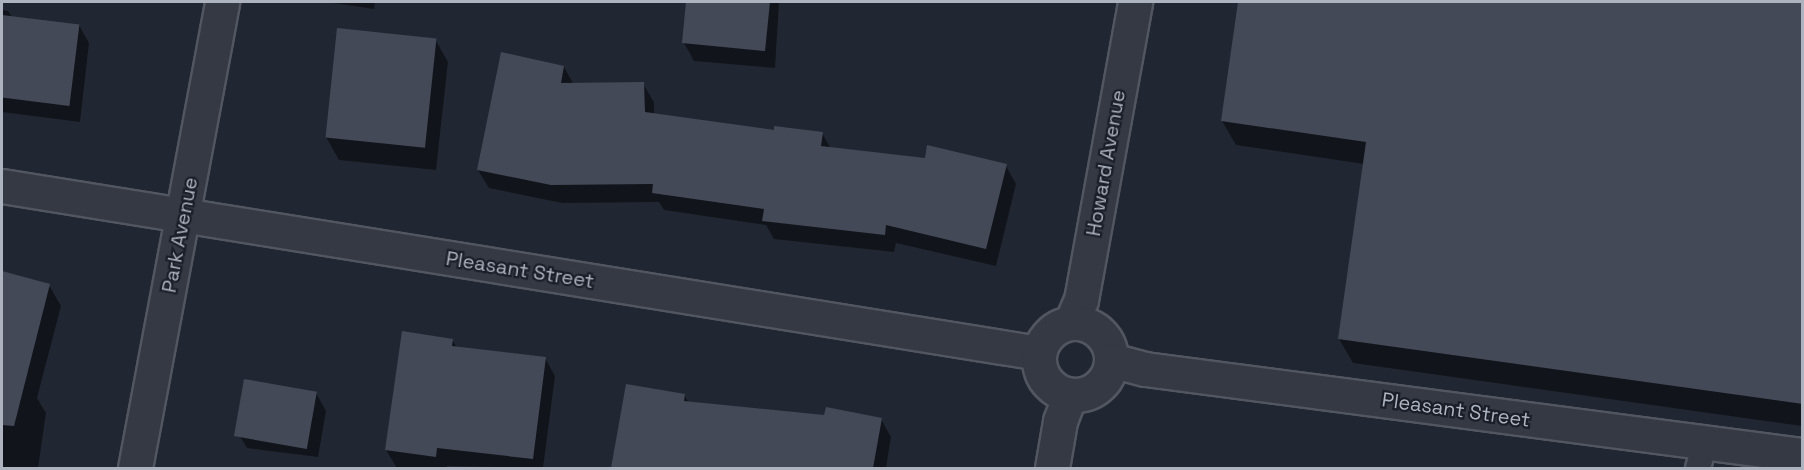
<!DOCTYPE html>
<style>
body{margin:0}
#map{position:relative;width:1804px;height:470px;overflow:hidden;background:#212732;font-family:"Space Grotesk",sans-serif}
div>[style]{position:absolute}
.shadow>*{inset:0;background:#0007}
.building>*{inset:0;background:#434957;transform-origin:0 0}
.roads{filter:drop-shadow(2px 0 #525661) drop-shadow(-2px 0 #525661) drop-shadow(0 2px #525661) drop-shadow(0 -2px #525661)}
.service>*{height:24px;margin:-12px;padding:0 12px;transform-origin:12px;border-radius:12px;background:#343943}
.minor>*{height:33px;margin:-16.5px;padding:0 16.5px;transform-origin:16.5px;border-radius:16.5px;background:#343943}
.minor>.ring{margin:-16.5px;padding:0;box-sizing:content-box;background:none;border:33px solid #343943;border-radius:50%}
.tertiary>*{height:33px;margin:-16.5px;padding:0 16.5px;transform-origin:16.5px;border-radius:16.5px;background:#343943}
span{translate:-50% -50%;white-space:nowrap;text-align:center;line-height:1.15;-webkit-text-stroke:4.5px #1a1e28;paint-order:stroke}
.street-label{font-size:20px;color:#aeb3c0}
.frame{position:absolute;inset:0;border:3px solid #aeb3c0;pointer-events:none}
</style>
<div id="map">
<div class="shadow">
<div style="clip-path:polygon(327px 2px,375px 2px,374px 9px)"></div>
<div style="clip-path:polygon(688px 2px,779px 2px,775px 68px,694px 61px,684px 43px)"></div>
<div style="clip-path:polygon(1239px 2px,1802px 2px,1802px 426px,1353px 363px,1339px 339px,1364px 164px,1236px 145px,1222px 121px)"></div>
<div style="clip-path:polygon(2px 10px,8px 11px,12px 17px,79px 25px,89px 43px,80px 122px,2px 112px)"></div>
<div style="clip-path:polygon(435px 39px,448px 62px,436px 170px,339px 160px,326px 137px)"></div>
<div style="clip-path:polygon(564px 67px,574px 85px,643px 84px,654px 102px,654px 114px,775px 132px,822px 133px,831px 149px,1006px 166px,1016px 184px,996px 266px,896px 243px,894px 252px,774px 239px,766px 225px,664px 210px,659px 202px,562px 203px,489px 188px,478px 170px)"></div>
<div style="clip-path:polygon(2px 273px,49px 285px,61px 306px,37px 398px,46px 413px,38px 468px,2px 468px)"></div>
<div style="clip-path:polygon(452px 340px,457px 348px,545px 358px,555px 376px,543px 468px,447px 466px,447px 468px,397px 468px,386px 450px)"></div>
<div style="clip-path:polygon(627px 386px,684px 395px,689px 403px,825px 417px,881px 419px,891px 437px,886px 468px,613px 468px)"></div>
<div style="clip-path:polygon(316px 393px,326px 411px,318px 457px,247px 448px,236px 430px)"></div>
</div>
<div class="building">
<div style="clip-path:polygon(686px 2px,770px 2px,765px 51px,682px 43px)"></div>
<div style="clip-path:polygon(1238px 2px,1803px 2px,1803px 404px,1338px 339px,1366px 142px,1221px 121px)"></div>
<div style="left:2px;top:15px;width:78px;height:82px;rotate:7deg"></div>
<div style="left:337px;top:28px;width:100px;height:110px;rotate:6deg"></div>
<div style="clip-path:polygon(501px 52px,564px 66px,561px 83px,644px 82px,645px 112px,774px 130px,774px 126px,823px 132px,821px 146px,925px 158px,927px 145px,1007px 164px,986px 249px,886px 225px,885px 235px,762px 221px,764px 209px,652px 193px,653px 184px,551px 185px,477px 170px)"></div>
<div style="clip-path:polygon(2px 271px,50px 284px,14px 426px,2px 425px)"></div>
<div style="clip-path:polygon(402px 331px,453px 339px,452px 346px,546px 357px,533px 459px,437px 448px,436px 457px,385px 450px)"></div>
<div style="left:244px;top:379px;width:74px;height:58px;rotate:10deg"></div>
<div style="clip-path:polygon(626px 384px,685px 394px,684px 401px,824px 415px,826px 407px,882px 418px,873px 468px,611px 468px)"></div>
</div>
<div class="roads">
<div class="service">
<div style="left:1698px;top:468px;width:27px;rotate:-75deg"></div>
</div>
<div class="minor">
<div style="left:2px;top:186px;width:1050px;rotate:9.15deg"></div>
<div style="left:1071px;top:323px;width:25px;rotate:-67deg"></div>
<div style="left:1081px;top:300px;width:303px;rotate:-79.7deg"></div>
<div class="ring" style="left:1039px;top:323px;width:39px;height:39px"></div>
<div style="left:1111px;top:360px;width:35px;rotate:15deg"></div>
<div style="left:1145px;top:369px;width:663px;rotate:7.46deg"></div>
<div style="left:1052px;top:468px;width:48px;rotate:-80.3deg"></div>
<div style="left:1060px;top:421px;width:28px;rotate:-69deg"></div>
</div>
<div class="tertiary">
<div style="left:135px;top:468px;width:474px;rotate:-79.4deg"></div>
</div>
</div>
<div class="street-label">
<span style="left:1106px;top:163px;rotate:-80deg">Howard Avenue</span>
<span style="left:180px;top:235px;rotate:-79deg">Park Avenue</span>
<span style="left:520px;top:270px;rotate:9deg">Pleasant Street</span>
<span style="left:1456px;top:410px;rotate:8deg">Pleasant Street</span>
</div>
<div class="frame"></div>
</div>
